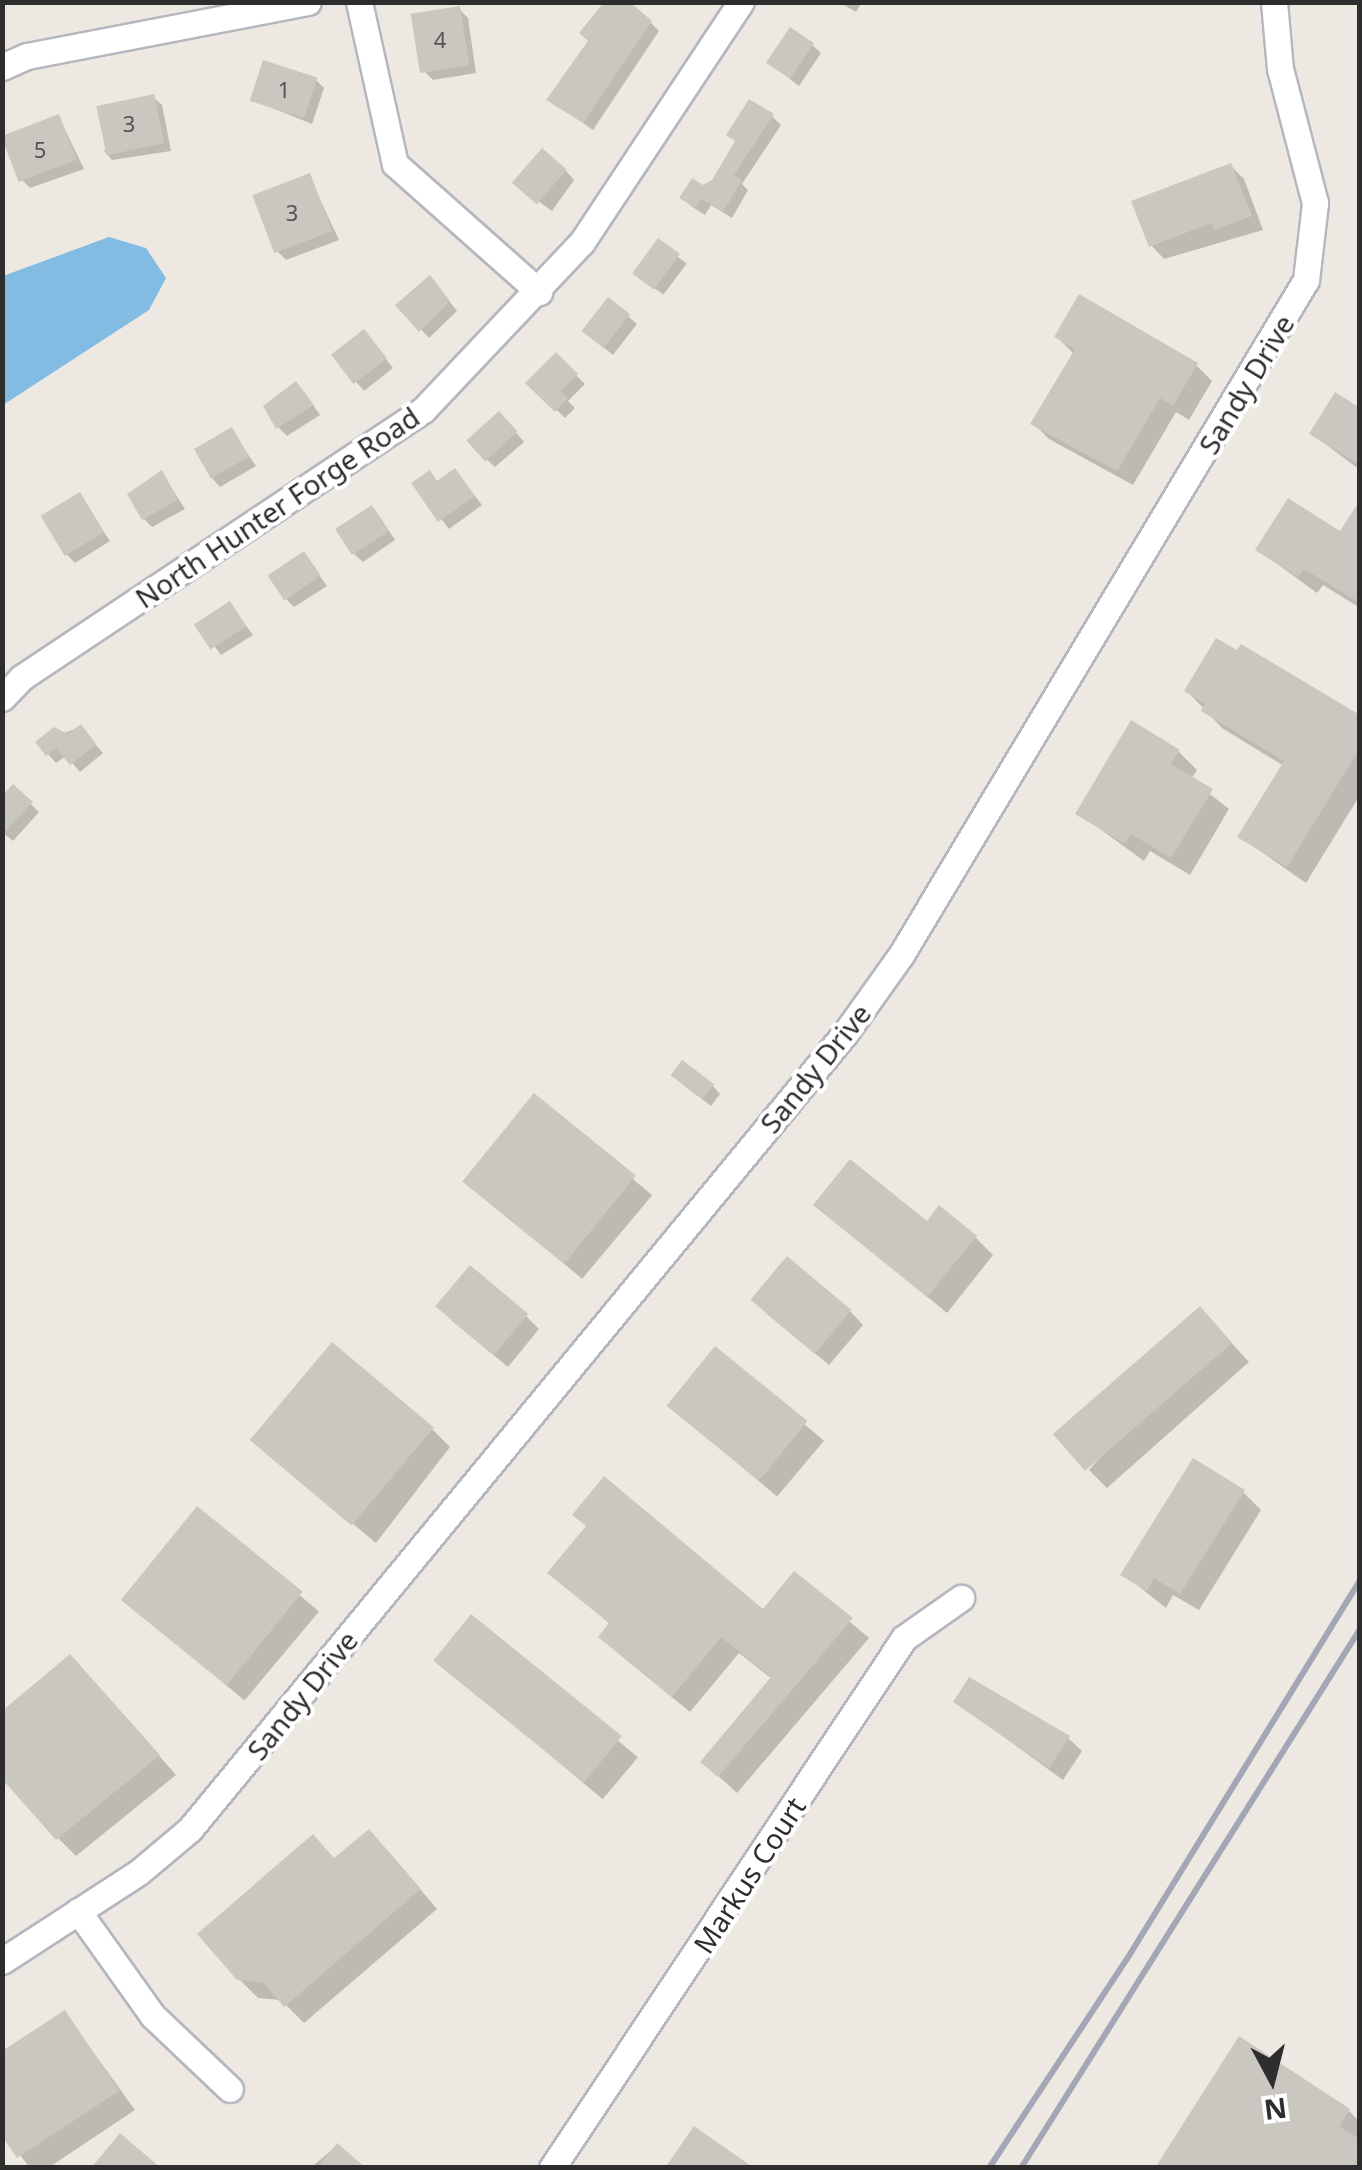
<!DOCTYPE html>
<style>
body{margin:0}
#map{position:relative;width:1362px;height:2170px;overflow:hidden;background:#ede9e2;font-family:"Noto Sans",sans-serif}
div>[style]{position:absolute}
.water>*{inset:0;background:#82bce2}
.shadow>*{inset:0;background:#0003;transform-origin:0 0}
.building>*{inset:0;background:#c9c7c0;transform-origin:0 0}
.roads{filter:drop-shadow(2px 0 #b5b6bf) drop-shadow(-2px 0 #b5b6bf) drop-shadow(0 2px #b5b6bf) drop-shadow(0 -2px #b5b6bf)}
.minor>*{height:25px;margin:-12.5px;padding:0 12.5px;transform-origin:12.5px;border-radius:12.5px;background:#fff}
.rail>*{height:6px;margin:-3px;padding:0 3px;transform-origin:3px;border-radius:3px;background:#a4a5b5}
span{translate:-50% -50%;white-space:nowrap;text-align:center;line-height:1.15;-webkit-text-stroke:8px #fff;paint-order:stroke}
.number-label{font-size:22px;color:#545452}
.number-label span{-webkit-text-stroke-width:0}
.street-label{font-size:28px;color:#2d2d2d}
.frame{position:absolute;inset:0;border:5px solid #2d2d2d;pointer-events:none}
.north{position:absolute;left:1222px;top:2030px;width:100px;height:100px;-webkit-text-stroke:8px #fff;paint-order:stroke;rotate:173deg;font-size:28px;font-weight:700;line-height:40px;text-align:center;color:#2d2d2d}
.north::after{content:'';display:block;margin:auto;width:35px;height:45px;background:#2d2d2d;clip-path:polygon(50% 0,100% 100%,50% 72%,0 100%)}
</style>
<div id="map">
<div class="water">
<div style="clip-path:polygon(109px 237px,146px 248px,166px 278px,149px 310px,3px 405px,3px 276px)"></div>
</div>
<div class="shadow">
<div style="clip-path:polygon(839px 2px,862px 2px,856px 12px)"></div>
<div style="clip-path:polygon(459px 9px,468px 18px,476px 73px,433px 80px,425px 72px)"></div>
<div style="clip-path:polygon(651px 23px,659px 31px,593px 130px,549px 99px)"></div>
<div style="clip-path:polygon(812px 45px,821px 53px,799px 86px,769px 63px)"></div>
<div style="clip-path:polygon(316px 80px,324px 88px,312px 124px,255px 101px)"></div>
<div style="clip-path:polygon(153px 97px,162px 105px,171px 151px,112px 160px,104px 151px)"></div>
<div style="clip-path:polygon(772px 116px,781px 125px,742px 184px,748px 190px,732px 218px,711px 205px,705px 215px,691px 206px,682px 198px,714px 182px,737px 143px,729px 135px)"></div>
<div style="clip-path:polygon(59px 117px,84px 169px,30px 188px,21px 179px)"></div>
<div style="clip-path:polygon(1231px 166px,1244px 179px,1263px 230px,1164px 259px,1151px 245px)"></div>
<div style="clip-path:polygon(566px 171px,574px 180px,552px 211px,527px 193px)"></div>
<div style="clip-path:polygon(309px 176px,339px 240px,286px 260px,278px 252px)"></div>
<div style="left:658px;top:242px;width:36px;height:39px;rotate:37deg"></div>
<div style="clip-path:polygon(438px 287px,457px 311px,429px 338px,398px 305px)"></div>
<div style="clip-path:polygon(609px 300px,637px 324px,613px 355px,593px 339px)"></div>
<div style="clip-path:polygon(1057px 337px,1196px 365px,1212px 381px,1189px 420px,1176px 412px,1133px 485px,1049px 439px,1033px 423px,1074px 354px)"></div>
<div style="clip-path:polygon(372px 341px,393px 368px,364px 391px,336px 358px)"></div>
<div style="clip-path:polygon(556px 356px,585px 384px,568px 401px,575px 408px,565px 418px,529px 383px)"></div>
<div style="clip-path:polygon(304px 392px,320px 415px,287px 436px,278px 427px)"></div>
<div style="clip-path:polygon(1360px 411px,1360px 470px,1312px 434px)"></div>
<div style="clip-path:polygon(507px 422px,524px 442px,495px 467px,486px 459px)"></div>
<div style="clip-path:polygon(231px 430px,256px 466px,220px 487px,212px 478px)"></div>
<div style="clip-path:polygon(455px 471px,482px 505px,449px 529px,414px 484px,430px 473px,439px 483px)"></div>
<div style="clip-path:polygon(162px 473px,185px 509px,152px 527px,144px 519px)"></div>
<div style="clip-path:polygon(79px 495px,110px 541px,75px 563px,67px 555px)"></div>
<div style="clip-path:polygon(1359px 505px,1360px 608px,1323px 585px,1317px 593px,1258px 550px,1341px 534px)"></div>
<div style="clip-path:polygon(380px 517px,395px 540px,363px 562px,354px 554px)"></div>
<div style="clip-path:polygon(304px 554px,327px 586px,294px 607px,286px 599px)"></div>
<div style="clip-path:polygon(230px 604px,253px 635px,221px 655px,198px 624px)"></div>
<div style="clip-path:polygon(1187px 691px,1360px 718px,1360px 795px,1306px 883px,1240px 837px,1284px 766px,1222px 728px)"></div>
<div style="clip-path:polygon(80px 727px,103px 753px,80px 772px,66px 756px,56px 763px,38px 743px)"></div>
<div style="clip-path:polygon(1179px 752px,1197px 770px,1191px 779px,1229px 809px,1190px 875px,1150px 851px,1144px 861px,1078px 813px)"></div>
<div style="clip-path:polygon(13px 787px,39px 812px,13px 841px,2px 832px)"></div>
<div style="clip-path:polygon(682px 1084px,712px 1085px,720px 1094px,711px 1106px)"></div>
<div style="left:535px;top:1097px;width:153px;height:109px;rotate:40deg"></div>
<div style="clip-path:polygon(817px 1205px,975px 1237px,993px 1255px,947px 1313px)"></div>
<div style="clip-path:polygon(850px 1311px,863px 1325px,829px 1365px,767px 1314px)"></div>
<div style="clip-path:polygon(526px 1316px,539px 1329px,508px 1367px,451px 1320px)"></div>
<div style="clip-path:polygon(1217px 1327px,1249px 1362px,1107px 1488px,1089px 1470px)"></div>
<div style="left:716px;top:1350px;width:141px;height:73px;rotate:40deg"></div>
<div style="clip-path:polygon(432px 1429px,450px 1447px,376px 1543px,252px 1440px)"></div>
<div style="clip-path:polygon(1243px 1492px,1261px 1510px,1199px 1610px,1173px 1595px,1166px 1608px,1123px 1574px)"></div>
<div style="left:198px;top:1510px;width:158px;height:116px;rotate:40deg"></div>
<div style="clip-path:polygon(588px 1527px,763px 1612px,794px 1574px,869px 1638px,737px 1793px,703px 1762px,772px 1679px,739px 1653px,690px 1712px,619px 1654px,601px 1637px,611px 1625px,551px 1573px)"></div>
<div style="left:471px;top:1617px;width:218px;height:55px;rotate:40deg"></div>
<div style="clip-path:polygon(88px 1675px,176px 1775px,76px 1856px,58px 1838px)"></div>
<div style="clip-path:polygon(956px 1702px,1068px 1738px,1082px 1751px,1063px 1780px)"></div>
<div style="clip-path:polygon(387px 1850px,437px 1909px,304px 2023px,281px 2000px,258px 1998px,239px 1979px,335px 1861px)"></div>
<div style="clip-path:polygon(65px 2013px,135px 2110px,48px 2168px,30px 2168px,2px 2132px)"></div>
<div style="clip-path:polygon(1348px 2110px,1360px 2122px,1360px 2140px,1158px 2168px)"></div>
<div style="clip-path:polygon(337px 2146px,363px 2168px,310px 2168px)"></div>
</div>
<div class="building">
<div style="clip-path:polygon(604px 2px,630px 2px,652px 21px,583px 123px,546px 100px,588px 41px,579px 33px)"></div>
<div style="left:460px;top:6px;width:60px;height:50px;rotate:81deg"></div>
<div style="left:790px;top:27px;width:29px;height:43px;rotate:34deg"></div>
<div style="left:263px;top:60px;width:57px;height:43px;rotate:18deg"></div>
<div style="left:154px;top:94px;width:50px;height:59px;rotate:78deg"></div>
<div style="clip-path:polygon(749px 99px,774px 114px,734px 175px,742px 180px,723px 212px,701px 199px,696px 208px,679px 198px,692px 178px,703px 185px,712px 180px,735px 141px,726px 135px)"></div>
<div style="left:59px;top:114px;width:49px;height:62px;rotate:69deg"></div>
<div style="left:542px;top:148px;width:33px;height:46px;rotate:41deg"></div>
<div style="clip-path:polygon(1231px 163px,1252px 216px,1214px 230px,1211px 223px,1149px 247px,1131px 201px)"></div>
<div style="left:310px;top:173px;width:62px;height:62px;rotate:69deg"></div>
<div style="left:658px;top:238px;width:27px;height:44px;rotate:36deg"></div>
<div style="clip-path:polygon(430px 275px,450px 301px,419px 332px,395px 305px)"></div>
<div style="clip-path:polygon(1079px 294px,1198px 363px,1173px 406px,1160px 398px,1117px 471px,1030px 424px,1075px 349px,1054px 337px)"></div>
<div style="left:608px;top:297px;width:28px;height:43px;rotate:38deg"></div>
<div style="left:364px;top:329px;width:37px;height:42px;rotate:52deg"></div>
<div style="clip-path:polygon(556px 352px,578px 374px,561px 391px,568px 398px,555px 412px,525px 383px)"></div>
<div style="clip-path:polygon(296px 381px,314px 405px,276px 429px,263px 406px)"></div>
<div style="clip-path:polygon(1335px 392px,1360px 408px,1360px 465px,1309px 434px)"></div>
<div style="left:499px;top:411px;width:28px;height:44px;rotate:48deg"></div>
<div style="left:232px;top:427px;width:34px;height:44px;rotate:60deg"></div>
<div style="clip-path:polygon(455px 468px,475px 496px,438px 522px,411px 483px,430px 470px,437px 481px)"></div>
<div style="clip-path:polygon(162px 470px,178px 500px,142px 520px,127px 494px)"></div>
<div style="left:80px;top:492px;width:47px;height:46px;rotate:59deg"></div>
<div style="clip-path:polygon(1288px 498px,1340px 531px,1360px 500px,1360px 603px,1304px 569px,1298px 577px,1255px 550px)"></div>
<div style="left:372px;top:505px;width:31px;height:44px;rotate:57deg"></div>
<div style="left:304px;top:551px;width:30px;height:44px;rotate:56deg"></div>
<div style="left:230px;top:601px;width:30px;height:43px;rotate:57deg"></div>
<div style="clip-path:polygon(1216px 638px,1237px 650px,1241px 644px,1360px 715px,1360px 748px,1287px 867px,1237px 837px,1284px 761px,1201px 711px,1205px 704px,1184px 691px)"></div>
<div style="clip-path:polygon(1131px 720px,1180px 750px,1171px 764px,1213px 789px,1171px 858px,1131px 834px,1125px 844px,1075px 814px)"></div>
<div style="clip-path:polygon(81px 724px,96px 744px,70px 765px,56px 748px,46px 756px,35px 742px,54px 727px,68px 734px)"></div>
<div style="clip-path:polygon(13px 784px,33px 802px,2px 835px,2px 796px)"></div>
<div style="left:682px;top:1060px;width:40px;height:19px;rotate:37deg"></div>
<div style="left:534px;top:1093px;width:131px;height:114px;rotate:39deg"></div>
<div style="clip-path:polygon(850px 1159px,927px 1221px,939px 1205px,977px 1236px,927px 1297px,813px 1205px)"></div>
<div style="left:787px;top:1256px;width:84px;height:57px;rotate:40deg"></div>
<div style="left:470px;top:1265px;width:76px;height:54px;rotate:40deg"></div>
<div style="left:1200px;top:1306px;width:49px;height:195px;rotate:49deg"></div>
<div style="left:332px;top:1342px;width:133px;height:128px;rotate:40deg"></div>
<div style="left:715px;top:1346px;width:119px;height:77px;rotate:39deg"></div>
<div style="clip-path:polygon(1193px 1458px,1245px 1490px,1180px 1594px,1154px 1578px,1147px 1591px,1120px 1575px)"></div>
<div style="clip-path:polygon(604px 1476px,763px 1609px,794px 1571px,853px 1618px,718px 1777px,700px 1762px,771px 1677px,721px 1637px,672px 1697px,598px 1637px,609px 1623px,547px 1573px,586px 1526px,572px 1515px)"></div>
<div style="left:197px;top:1506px;width:136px;height:121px;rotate:39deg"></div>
<div style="left:471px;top:1614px;width:194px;height:60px;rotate:39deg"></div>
<div style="clip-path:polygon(70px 1654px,160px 1755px,56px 1840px,2px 1779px,2px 1711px)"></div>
<div style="clip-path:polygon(969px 1677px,1070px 1736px,1049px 1768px,953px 1702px)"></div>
<div style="clip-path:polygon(369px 1829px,421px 1889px,284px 2007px,264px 1983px,237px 1980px,197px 1934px,313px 1834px,334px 1858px)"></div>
<div style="clip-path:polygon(65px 2010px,119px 2091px,17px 2158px,2px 2136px,2px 2051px)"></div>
<div style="clip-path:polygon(1239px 2036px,1350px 2109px,1339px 2126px,1360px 2139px,1360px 2168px,1155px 2168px)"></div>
<div style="clip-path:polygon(694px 2126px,754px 2168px,665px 2168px)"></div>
<div style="clip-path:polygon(120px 2133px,161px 2168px,91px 2168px)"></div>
<div style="clip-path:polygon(337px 2143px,366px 2168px,317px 2168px)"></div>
</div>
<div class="roads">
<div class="minor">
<div style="left:359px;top:2px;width:166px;rotate:77.5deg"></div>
<div style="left:395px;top:164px;width:193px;rotate:41.6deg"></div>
<div style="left:2px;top:67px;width:27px;rotate:-24deg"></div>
<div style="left:27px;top:56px;width:286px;rotate:-10.9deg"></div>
<div style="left:2px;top:698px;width:28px;rotate:-46deg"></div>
<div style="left:21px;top:678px;width:483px;rotate:-33.7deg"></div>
<div style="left:423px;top:410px;width:231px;rotate:-46.6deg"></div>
<div style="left:582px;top:242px;width:288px;rotate:-56.5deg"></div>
<div style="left:78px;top:1911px;width:129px;rotate:54.5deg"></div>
<div style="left:153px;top:2016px;width:106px;rotate:43.5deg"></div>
<div style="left:2px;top:1961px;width:163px;rotate:-33deg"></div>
<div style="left:139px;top:1872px;width:67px;rotate:-40.1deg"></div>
<div style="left:190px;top:1829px;width:1032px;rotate:-50.54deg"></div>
<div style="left:846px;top:1032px;width:95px;rotate:-54.5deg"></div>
<div style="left:901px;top:955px;width:787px;rotate:-59.04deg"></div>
<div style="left:1306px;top:280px;width:78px;rotate:-83.3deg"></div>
<div style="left:1315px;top:203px;width:138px;rotate:-104.6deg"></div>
<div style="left:1280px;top:69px;width:67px;rotate:-95.1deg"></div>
<div style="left:552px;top:2168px;width:636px;rotate:-56.41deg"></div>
<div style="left:904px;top:1638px;width:70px;rotate:-35.1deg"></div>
</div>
</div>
<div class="rail">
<div style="left:989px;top:2168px;width:250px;rotate:-56.6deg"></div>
<div style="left:1127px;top:1959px;width:444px;rotate:-58.4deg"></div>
<div style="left:1021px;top:2168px;width:637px;rotate:-57.83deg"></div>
</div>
<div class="number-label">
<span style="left:440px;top:40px">4</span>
<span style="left:284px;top:90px">1</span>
<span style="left:129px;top:124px">3</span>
<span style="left:40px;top:150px">5</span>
<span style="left:292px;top:213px">3</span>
</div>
<div class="street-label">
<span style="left:1246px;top:384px;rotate:-59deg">Sandy Drive</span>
<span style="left:277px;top:507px;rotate:-34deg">North Hunter Forge Road</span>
<span style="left:815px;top:1068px;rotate:-51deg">Sandy Drive</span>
<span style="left:302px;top:1695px;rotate:-51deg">Sandy Drive</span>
<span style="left:749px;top:1875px;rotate:-57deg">Markus Court</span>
</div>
<div class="frame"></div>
<div class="north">N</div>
</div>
